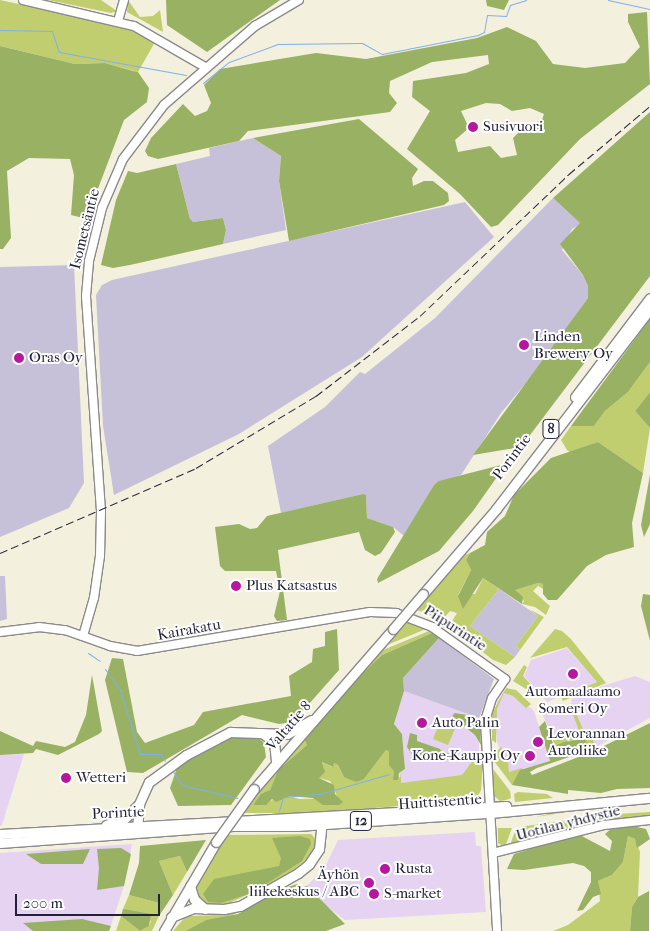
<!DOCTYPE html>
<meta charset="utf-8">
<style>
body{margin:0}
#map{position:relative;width:650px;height:931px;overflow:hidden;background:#f4f0de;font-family:"IM FELL French Canon",serif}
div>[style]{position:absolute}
.built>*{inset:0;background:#e5d3f1}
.industrial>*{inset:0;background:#c7c0d9}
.green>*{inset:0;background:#c1ce70}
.forest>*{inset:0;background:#98b162}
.stream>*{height:1px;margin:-0.5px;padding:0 0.5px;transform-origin:0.5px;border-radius:0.5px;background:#7fb0eb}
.roads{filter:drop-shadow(1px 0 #8b898c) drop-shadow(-1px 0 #8b898c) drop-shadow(0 1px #8b898c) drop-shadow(0 -1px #8b898c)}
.secondary>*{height:8px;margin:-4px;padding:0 4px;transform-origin:4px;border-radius:4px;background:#fff}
.trunk>*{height:9px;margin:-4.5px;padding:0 4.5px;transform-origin:4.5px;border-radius:4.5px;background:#fff}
.rail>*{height:1px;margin-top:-0.5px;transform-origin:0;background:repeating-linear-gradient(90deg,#22223b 0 8px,transparent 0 12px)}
.bridges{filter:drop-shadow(1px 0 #8b898c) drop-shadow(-1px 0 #8b898c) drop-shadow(0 1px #8b898c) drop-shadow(0 -1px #8b898c)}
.trunk-bridge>*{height:9px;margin:-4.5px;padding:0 4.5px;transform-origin:4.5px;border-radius:4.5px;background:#fff}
.dots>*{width:14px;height:14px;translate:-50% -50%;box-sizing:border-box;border:2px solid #fff;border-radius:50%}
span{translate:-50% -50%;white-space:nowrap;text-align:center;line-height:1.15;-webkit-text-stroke:4px #fff;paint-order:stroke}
.shield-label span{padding:1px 4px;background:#fff;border:1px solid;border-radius:4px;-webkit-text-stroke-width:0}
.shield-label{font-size:14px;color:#22223b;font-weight:700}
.poi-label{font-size:15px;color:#22223b}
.left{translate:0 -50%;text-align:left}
.right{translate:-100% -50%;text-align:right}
.street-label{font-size:15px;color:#22223b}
.scale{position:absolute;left:15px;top:894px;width:145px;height:22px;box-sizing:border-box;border:2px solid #22223b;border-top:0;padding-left:6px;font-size:15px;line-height:18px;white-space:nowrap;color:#22223b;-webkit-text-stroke:4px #fff;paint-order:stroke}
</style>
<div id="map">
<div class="built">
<div style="clip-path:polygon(567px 648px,597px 682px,547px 702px,524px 676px,531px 660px)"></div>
<div style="clip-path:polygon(635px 676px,650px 682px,650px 718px,590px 750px,584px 735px,555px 744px,542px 713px,572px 703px,571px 699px,602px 686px)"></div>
<div style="clip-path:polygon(404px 691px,479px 718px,479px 759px,470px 777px,401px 783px,399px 773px,405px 769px,402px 734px,394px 724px)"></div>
<div style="clip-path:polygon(505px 691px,511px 691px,534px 711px,550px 762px,509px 772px,497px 742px,495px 717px,497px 702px)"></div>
<div style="clip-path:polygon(24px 754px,2px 825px,0 826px,0 755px)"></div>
<div style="clip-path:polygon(475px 832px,476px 846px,481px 846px,486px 912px,345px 920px,321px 902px,307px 886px,325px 867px,338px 840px)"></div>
<div style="clip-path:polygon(132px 844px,124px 886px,109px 931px,0 931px,0 853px)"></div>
</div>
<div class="industrial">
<div style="clip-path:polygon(253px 138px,281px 156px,279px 181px,286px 230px,223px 244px,226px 230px,223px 218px,192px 222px,190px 219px,176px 164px,210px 156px,209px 148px)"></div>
<div style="clip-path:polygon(553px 198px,581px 224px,572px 229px,562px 250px,583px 275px,588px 286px,588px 298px,535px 372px,501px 413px,461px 475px,434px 485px,404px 536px,393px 527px,367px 518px,366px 496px,363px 494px,281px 513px,268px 446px,325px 407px,360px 372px,365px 374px,435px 318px)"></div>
<div style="clip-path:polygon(465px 202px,494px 237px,362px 357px,239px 434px,114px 495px,103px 426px,96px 295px,102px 285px,112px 280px)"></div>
<div style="clip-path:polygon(74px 265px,84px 483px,69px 508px,0 537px,0 267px)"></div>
<div style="clip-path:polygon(0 576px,5px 576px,7px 619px,0 621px)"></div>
<div style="clip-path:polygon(499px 589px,538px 616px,516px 646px,520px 650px,515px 657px,470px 626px)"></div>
<div style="clip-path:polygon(439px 638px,494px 679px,479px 718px,404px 691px,403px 678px)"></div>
</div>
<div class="green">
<div style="clip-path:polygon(0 0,122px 26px,155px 42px,138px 72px,105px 63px,75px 64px,0 46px)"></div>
<div style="clip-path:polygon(48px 0,101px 0,117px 11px,111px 13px)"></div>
<div style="clip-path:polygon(128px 0,140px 17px,153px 16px,160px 10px,163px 32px,127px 12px)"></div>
<div style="clip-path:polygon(650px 362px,650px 392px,635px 411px,650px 428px,643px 473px,598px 442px,571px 453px,567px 450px,561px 440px,571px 426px,594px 426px,605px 411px,628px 392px)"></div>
<div style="clip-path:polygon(470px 553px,466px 560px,471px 570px,458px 595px,475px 594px,483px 578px,499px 589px,470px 626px,515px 657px,506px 665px,493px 660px,449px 626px,457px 613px,450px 611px,441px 621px,415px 609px,461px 556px)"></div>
<div style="clip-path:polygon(538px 583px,543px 584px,543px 589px,538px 586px,533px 591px,550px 606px,546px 615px,535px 607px,522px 604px,524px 601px,514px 590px)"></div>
<div style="clip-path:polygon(529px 609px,544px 617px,520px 650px,516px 646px,538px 616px)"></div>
<div style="clip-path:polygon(405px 621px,426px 629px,387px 645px,389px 640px)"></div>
<div style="clip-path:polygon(555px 629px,562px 631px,571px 639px,606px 683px,563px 701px,561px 697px,597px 682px,567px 647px,530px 658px)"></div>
<div style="clip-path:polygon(429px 631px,432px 633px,382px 655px,314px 728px,307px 745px,278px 770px,270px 790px,253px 805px,290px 796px,299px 799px,338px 798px,330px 781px,319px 778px,324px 768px,322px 762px,332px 767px,334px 763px,338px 765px,344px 777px,364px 779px,386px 750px,390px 753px,389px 764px,400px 778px,401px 773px,401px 783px,462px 775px,474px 759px,479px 759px,483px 764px,481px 790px,476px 800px,311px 813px,242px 813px,280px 763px,370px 662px,383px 650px)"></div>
<div style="clip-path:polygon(524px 665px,527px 667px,523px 676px,535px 689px,531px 692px,513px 681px)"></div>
<div style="clip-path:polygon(506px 688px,516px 690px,531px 704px,526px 708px,513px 696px,504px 693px,497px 709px,496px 743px,492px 740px,492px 713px)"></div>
<div style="clip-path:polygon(572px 704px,585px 734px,593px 740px,596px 747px,590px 750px,585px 739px,574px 743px,569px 740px,556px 753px,553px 740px,580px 733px,570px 707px,563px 710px)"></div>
<div style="clip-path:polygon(437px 729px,455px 729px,448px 745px,433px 739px)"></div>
<div style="clip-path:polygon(501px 747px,508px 761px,509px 772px,522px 768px,523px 770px,512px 785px,491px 757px)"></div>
<div style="clip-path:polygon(436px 748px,455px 756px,455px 760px,416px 760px,427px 755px,440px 756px)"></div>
<div style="clip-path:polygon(490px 765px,510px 791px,511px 798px,506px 800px,500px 801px,493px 795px)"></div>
<div style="clip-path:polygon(518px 792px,547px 794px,553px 798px,515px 802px,514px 794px)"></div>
<div style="clip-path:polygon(650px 799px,650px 804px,591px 808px,536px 817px,588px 804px)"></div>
<div style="clip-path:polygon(650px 812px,650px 817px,510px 845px,515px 831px,520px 827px,600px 815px)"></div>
<div style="clip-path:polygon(498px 828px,512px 828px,505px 847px,498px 843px)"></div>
<div style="clip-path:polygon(311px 834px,315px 838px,315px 845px,310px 856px,284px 878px,225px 905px,207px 904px,197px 897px,195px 885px,227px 835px)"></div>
<div style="clip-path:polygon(628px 836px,635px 839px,640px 852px,638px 897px,632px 907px,630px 931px,553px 931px,568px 925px,600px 901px,598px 881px,612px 875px,623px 862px)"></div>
<div style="clip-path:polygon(180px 856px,187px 872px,173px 895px,159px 861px)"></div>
<div style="clip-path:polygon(129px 895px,159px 903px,159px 916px,152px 931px,116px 931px,121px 916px,140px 931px,149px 926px,151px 921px,123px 909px)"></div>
<div style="clip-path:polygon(241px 911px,224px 919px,206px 920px,185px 931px,173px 931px,186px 916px,220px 915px)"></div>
</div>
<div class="forest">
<div style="clip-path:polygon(166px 0,280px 0,207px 52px,167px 25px)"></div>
<div style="clip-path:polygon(486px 0,509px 0,504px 10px,487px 6px)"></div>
<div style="clip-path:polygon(evenodd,647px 12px,650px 84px,580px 139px,498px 225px,491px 227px,460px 194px,407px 149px,430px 111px,412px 97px,413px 81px,466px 73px,489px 64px,488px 55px,432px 62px,390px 81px,389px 93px,397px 103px,390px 112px,248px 131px,239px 141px,158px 159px,148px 156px,145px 151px,151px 138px,183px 104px,195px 116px,207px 111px,211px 103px,204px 85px,220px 69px,316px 53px,366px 59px,477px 38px,507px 27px,536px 41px,553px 64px,585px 68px,625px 63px,640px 47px,628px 22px,628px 14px,647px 12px,486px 103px,500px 104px,512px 111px,530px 108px,544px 114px,542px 120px,524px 127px,513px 138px,517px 155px,501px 158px,490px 146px,458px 152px,455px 140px,469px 128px,461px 111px,486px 103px)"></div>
<div style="clip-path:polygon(0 46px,75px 64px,105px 63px,133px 71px,138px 72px,149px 88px,147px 102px,124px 120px,88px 215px,83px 218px,71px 215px,74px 175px,70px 159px,29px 158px,7px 171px,11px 238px,3px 249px,0 249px)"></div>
<div style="clip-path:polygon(650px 112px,650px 276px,521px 447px,473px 455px,588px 298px,588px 286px,583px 275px,560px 244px,580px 223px,553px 198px)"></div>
<div style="clip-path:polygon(359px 119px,418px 169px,412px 178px,413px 186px,424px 181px,433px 181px,448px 193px,449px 201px,444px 205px,289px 241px,279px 181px,281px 156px,253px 138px)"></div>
<div style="clip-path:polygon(176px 164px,190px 219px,193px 222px,223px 218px,226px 230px,223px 244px,130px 265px,113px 268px,101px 265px,116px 200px,128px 171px,137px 173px)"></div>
<div style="clip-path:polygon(650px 319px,650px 362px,628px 392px,605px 411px,594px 426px,571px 426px)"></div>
<div style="clip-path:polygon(650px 392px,650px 428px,635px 411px)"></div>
<div style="clip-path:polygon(598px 442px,643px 473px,632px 523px,634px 547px,606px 555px,587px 566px,557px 600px,548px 600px,543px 594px,543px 584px,538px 583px,515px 590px,523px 597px,522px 604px,483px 578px,463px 609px,458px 596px,471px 570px,466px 560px,470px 553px,485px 545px,487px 532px,505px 516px,514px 495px,551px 458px)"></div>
<div style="clip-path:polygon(501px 465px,504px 467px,473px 511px,439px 551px,378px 583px,377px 579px,434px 485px,439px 481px)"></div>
<div style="clip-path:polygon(650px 475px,650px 524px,644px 537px,641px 525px)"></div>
<div style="clip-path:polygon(363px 494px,366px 495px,367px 518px,393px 527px,395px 532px,381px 553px,375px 556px,365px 550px,359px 532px,278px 550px,287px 620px,277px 621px,274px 616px,280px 591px,276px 571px,225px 571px,220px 566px,215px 527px,239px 524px,250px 529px,257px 528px,267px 516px)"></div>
<div style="clip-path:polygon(643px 594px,650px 595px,650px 641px,641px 606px)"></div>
<div style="clip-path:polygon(337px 629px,339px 670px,293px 722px,279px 724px,242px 715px,143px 773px,127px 772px,105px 680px,112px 658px,123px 659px,137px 732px,145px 743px,194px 725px,203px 712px,291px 696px,289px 676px,312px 662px,313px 649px,325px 646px,325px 632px)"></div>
<div style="clip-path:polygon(432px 633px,439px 638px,403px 678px,404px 691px,394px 724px,402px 734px,404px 758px,405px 769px,399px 773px,398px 780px,393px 780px,394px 771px,389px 765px,389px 752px,386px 750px,364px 779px,356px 782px,344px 777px,338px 765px,334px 763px,333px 767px,322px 762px,325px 772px,319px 778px,334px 785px,335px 794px,343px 802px,339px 805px,323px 805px,313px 798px,290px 796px,276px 802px,272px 799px,266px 805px,253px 805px,261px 794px,270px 790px,278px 770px,307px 745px,305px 740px,346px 690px,382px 655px)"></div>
<div style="clip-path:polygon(92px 675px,102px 731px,99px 734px,58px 755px,36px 749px,33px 753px,0 755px,0 731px,33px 746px,36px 741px,65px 747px,75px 742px,86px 715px)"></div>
<div style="clip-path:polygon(455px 713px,467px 715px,480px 724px,481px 745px,475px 735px,452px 716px)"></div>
<div style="clip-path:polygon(545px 721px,556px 752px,557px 745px,564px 742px,585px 739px,590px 750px,537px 768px,530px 772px,532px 775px,594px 751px,650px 723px,650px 788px,617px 789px,601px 793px,568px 790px,568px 794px,512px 785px,520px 770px,550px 761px,539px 727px)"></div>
<div style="clip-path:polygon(410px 733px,417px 735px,417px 741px,440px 749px,443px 756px,427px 755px,416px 760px,407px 747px)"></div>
<div style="clip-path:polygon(256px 735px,264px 743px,266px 757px,231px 805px,178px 806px,170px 788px,178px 765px,226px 736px)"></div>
<div style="clip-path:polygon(628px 825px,646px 829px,650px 839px,637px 848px,635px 839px,628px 836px,623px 862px,612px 875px,598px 881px,601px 894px,593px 897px,583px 910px,577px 911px,591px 882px,591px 872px,584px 866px,573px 863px,524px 870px,507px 869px,514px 854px,578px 834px,610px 851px,612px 841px,605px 834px,612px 828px)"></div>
<div style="clip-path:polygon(300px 836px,310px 839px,311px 844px,302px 861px,252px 893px,221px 903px,208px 902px,203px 894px,214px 879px,279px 866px,281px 858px,272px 838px)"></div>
<div style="clip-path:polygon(206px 840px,187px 872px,180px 856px,159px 861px,173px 895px,159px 916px,159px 903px,129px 895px,139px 863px,140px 846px)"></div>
<div style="clip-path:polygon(121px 848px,131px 854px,124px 886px,97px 890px,99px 868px,97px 849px)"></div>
<div style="clip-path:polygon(90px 849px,83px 864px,41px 864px,26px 854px)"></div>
<div style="clip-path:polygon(297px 884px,300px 888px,307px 886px,345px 924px,326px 931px,185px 931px,206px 920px,238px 914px,276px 891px)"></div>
<div style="clip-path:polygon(649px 891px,649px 931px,630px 931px,632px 907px,638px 897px)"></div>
<div style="clip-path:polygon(123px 909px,151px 914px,149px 926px,140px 931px,121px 916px)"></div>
<div style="clip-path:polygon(82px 919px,111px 926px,109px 931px,33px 931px,23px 923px)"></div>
</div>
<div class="stream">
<div style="left:608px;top:0;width:43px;rotate:12.1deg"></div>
<div style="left:0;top:30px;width:52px;rotate:1.1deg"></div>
<div style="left:52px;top:31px;width:22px;rotate:72deg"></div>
<div style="left:59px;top:52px;width:129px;rotate:10.3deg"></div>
<div style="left:203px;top:83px;width:33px;rotate:-39deg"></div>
<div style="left:229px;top:62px;width:52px;rotate:-20.2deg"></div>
<div style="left:278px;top:44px;width:84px;rotate:-0.7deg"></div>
<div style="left:362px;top:43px;width:23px;rotate:29deg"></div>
<div style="left:382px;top:54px;width:98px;rotate:-11.2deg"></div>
<div style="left:478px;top:35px;width:7px;rotate:-27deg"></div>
<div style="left:484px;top:32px;width:17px;rotate:-80deg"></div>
<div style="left:487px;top:15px;width:19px;rotate:3deg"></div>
<div style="left:506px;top:16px;width:12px;rotate:-70deg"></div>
<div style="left:510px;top:5px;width:17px;rotate:-17deg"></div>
<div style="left:88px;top:653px;width:14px;rotate:34deg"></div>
<div style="left:105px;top:669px;width:26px;rotate:54deg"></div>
<div style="left:120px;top:690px;width:67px;rotate:72.6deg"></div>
<div style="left:140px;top:754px;width:21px"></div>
<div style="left:161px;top:754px;width:8px;rotate:60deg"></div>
<div style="left:172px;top:770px;width:18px;rotate:56deg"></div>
<div style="left:182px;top:785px;width:57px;rotate:13.1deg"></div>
<div style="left:279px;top:811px;width:15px;rotate:-74deg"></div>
<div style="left:283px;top:797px;width:37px;rotate:-5deg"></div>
<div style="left:320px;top:794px;width:72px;rotate:-16.2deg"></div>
</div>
<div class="roads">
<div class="secondary">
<div style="left:23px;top:0;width:114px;rotate:13.2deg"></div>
<div style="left:134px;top:26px;width:82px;rotate:30deg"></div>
<div style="left:118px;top:21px;width:22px;rotate:-74deg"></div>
<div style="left:0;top:632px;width:39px;rotate:-7deg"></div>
<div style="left:39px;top:627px;width:26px;rotate:7deg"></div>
<div style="left:65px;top:630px;width:48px;rotate:19.6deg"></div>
<div style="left:110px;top:646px;width:27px;rotate:10deg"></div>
<div style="left:137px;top:651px;width:236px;rotate:-9.5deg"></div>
<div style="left:370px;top:612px;width:26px;rotate:2deg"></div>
<div style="left:396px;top:613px;width:39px;rotate:21deg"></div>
<div style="left:432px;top:627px;width:90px;rotate:35.5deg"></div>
<div style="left:505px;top:679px;width:23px;rotate:124deg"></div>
<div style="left:492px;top:698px;width:24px;rotate:107deg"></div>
<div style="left:485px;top:721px;width:210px;rotate:86.7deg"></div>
<div style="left:83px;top:636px;width:40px;rotate:-74deg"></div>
<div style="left:94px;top:598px;width:42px;rotate:-81.9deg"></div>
<div style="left:100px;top:556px;width:45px;rotate:-88.7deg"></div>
<div style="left:101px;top:511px;width:216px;rotate:-94deg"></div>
<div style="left:86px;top:296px;width:35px;rotate:-85deg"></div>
<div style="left:89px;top:261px;width:55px;rotate:-76.2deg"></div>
<div style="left:102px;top:208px;width:53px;rotate:-66.8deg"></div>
<div style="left:123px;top:159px;width:68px;rotate:-52.8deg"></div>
<div style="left:164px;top:105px;width:121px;rotate:-41deg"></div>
<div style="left:255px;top:26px;width:51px;rotate:-30.6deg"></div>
<div style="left:493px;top:853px;width:114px;rotate:-14.2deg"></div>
<div style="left:604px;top:825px;width:46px;rotate:-6.2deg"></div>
</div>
<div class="trunk">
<div style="left:575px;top:397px;width:124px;rotate:-52.9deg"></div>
<div style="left:423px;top:594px;width:112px;rotate:-49.3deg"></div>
<div style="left:496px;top:509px;width:252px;rotate:-52.4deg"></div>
<div style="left:262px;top:733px;width:15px;rotate:37deg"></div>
<div style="left:274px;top:742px;width:19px;rotate:84deg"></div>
<div style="left:254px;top:789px;width:212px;rotate:-49deg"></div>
<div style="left:106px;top:825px;width:20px;rotate:-20deg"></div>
<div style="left:125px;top:818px;width:20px;rotate:-45deg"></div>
<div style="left:137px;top:829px;width:25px;rotate:-85deg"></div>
<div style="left:139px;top:804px;width:24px;rotate:-66deg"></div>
<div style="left:149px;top:782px;width:46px;rotate:-36.1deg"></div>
<div style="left:186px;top:755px;width:50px;rotate:-27.6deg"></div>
<div style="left:230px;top:732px;width:57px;rotate:2deg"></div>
<div style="left:287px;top:734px;width:28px;rotate:-30deg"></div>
<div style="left:0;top:834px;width:507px;rotate:-3.17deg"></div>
<div style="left:0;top:843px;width:233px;rotate:-4.2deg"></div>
<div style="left:232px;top:826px;width:65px"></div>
<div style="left:297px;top:826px;width:193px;rotate:-3.9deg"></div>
<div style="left:490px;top:813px;width:161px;rotate:-5.4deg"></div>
<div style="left:190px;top:886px;width:14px;rotate:73deg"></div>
<div style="left:194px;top:899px;width:15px;rotate:42deg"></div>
<div style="left:171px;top:917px;width:24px;rotate:-22deg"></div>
<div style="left:193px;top:908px;width:31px;rotate:2deg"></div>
<div style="left:224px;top:909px;width:16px;rotate:-11deg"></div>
<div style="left:240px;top:906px;width:67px;rotate:-29.6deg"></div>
<div style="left:298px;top:873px;width:14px;rotate:-39deg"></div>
<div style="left:309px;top:864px;width:18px;rotate:-56deg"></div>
<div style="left:319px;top:849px;width:29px;rotate:-84deg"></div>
<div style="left:164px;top:931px;width:103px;rotate:-59.7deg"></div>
</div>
</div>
<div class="rail">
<div style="left:0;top:553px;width:214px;rotate:-23.4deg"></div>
<div style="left:196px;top:468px;width:140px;rotate:-31deg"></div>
<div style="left:316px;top:396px;width:131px;rotate:-37.6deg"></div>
<div style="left:420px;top:316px;width:206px;rotate:-43.6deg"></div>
<div style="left:569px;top:174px;width:106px;rotate:-40deg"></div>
</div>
<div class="bridges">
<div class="trunk-bridge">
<div style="left:393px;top:629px;width:46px;rotate:-49.4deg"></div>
<div style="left:216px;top:842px;width:65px;rotate:-54.4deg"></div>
</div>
</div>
<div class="dots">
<div style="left:473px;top:127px;background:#b5179e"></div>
<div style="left:524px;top:345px;background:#b5179e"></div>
<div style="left:19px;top:358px;background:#b5179e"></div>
<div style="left:236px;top:586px;background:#b5179e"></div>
<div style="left:573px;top:674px;background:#b5179e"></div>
<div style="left:422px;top:723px;background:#b5179e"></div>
<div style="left:538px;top:742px;background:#b5179e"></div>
<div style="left:530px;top:756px;background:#b5179e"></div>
<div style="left:66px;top:778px;background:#b5179e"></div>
<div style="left:385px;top:869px;background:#b5179e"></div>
<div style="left:369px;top:883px;background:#b5179e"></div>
<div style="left:374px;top:894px;background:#b5179e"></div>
</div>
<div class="shield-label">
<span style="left:551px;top:429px">8</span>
<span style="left:361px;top:821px">12</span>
</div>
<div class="poi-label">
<span class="left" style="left:483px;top:127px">Susivuori</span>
<span class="left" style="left:534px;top:345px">Linden<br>Brewery Oy</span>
<span class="left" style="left:29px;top:358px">Oras Oy</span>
<span class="left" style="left:246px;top:586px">Plus Katsastus</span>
<span style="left:573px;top:700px">Automaalaamo<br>Someri Oy</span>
<span class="left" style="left:432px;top:723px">Auto Palin</span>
<span class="left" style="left:548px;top:742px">Levorannan<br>Autoliike</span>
<span class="right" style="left:520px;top:756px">Kone-Kauppi Oy</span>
<span class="left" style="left:76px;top:778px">Wetteri</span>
<span class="left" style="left:395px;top:869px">Rusta</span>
<span class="right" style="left:359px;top:883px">Äyhön<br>liikekeskus / ABC</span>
<span class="left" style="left:384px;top:894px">S-market</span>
</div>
<div class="street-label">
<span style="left:85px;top:229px;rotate:-76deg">Isometsäntie</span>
<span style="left:512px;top:457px;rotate:-53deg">Porintie</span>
<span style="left:455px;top:628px;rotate:33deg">Piipurintie</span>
<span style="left:189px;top:630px;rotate:-10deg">Kairakatu</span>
<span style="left:289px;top:726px;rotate:-49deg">Valtatie 8</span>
<span style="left:440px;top:802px;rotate:-4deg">Huittistentie</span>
<span style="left:118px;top:813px;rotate:-3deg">Porintie</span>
<span style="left:568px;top:823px;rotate:-14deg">Uotilan yhdystie</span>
</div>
<div class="scale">200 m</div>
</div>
